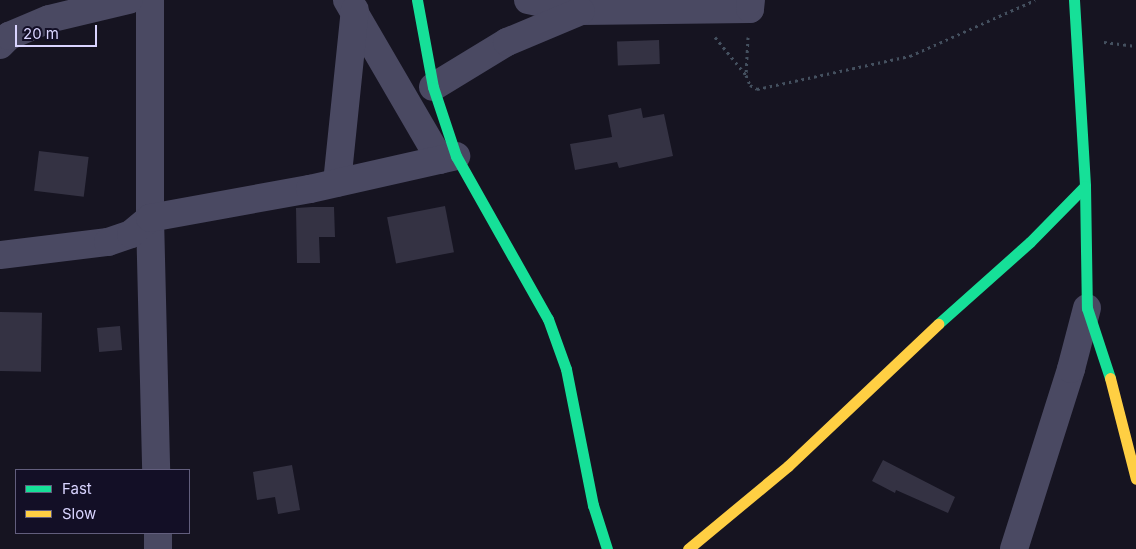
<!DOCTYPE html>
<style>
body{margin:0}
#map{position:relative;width:1136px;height:549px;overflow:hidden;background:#161421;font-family:Inter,sans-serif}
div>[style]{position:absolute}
.building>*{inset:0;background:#343243;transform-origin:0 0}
.path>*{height:3px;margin-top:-1.5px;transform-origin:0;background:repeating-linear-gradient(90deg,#44505f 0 2.5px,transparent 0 6.5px)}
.street>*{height:28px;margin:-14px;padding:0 14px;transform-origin:14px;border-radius:14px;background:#4a4962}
.fast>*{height:11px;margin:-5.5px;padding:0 5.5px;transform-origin:5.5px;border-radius:5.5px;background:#16e098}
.slow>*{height:11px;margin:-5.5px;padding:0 5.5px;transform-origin:5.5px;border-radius:5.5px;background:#ffcf43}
span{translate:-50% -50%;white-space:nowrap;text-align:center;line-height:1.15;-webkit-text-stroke:4px #130f26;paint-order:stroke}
.legend{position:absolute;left:15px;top:469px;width:175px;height:65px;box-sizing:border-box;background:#130f26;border:1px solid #625e7d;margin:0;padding:6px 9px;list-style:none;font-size:15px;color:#d9d4ff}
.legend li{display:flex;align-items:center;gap:10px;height:25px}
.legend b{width:25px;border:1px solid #625e7d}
.scale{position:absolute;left:15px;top:25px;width:82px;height:22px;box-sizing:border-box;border:2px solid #d9d4ff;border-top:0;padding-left:6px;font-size:15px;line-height:18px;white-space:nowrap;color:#d9d4ff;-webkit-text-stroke:4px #130f26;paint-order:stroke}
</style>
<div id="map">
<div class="building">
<div style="left:659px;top:40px;width:24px;height:42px;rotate:88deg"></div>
<div style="clip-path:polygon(641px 108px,643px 118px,664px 114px,673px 156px,619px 168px,617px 162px,575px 170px,570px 144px,612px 137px,608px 115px)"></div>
<div style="left:39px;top:151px;width:50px;height:40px;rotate:7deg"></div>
<div style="left:445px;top:206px;width:47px;height:59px;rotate:79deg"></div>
<div style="clip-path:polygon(312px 207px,334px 207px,335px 237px,319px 237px,320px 263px,297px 263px,296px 208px)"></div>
<div style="left:0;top:312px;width:42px;height:59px;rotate:1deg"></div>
<div style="left:120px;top:326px;width:24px;height:23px;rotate:85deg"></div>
<div style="clip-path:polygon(883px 460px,955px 497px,948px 513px,896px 490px,895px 493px,872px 481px)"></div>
<div style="clip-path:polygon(292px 465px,300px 510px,278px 514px,275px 497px,257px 500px,253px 472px)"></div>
</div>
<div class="path">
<div style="left:715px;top:37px;width:49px;rotate:50.8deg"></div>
<div style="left:748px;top:37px;width:38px;rotate:93deg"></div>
<div style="left:746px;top:75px;width:11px;rotate:68deg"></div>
<div style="left:750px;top:85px;width:8px;rotate:30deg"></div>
<div style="left:757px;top:89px;width:157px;rotate:-12.2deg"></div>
<div style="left:910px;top:56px;width:137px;rotate:-24.1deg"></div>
<div style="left:1104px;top:42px;width:32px;rotate:7deg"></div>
</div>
<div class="street">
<div style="left:150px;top:0;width:218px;rotate:90deg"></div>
<div style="left:150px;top:218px;width:252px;rotate:88.6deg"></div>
<div style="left:347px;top:0;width:185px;rotate:59.8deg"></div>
<div style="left:528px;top:0;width:54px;rotate:11.7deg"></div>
<div style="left:581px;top:11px;width:169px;rotate:-0.7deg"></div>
<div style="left:750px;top:9px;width:9px;rotate:-84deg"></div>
<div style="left:0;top:45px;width:13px;rotate:-45deg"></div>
<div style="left:9px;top:36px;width:43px;rotate:-23deg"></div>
<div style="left:49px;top:19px;width:82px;rotate:-13.4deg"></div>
<div style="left:433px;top:87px;width:87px;rotate:-31.3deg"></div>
<div style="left:507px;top:42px;width:80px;rotate:-22.7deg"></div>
<div style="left:337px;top:183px;width:174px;rotate:-84.1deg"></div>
<div style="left:0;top:255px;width:109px;rotate:-6.9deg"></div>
<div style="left:108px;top:242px;width:24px;rotate:-19deg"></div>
<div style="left:131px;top:234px;width:25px;rotate:-40deg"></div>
<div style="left:150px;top:218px;width:163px;rotate:-10.3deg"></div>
<div style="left:310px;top:189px;width:150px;rotate:-12.7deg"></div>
<div style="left:158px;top:533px;width:16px;rotate:90deg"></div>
<div style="left:1014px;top:549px;width:189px;rotate:-72.4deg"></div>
<div style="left:1071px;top:369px;width:63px;rotate:-75.3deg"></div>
</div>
<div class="fast">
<div style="left:417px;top:0;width:88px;rotate:79.6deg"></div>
<div style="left:433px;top:87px;width:73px;rotate:71.6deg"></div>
<div style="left:456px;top:156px;width:187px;rotate:60.6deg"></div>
<div style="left:548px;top:319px;width:53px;rotate:70.2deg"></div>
<div style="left:566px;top:369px;width:139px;rotate:78.8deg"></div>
<div style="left:593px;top:505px;width:46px;rotate:72.3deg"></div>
<div style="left:1074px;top:0;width:186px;rotate:86.6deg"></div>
<div style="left:1085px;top:186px;width:122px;rotate:89.1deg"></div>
<div style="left:1087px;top:308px;width:74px;rotate:71.8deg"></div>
<div style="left:938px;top:324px;width:123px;rotate:-41.7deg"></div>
<div style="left:1030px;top:242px;width:78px;rotate:-45.5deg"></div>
</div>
<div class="slow">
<div style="left:1110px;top:378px;width:104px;rotate:75.6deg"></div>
<div style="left:688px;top:549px;width:130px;rotate:-39.7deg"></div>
<div style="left:788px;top:466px;width:207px;rotate:-43.4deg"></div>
</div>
<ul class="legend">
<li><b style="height:6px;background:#16e098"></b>Fast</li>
<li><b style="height:6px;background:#ffcf43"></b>Slow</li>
</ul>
<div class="scale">20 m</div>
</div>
